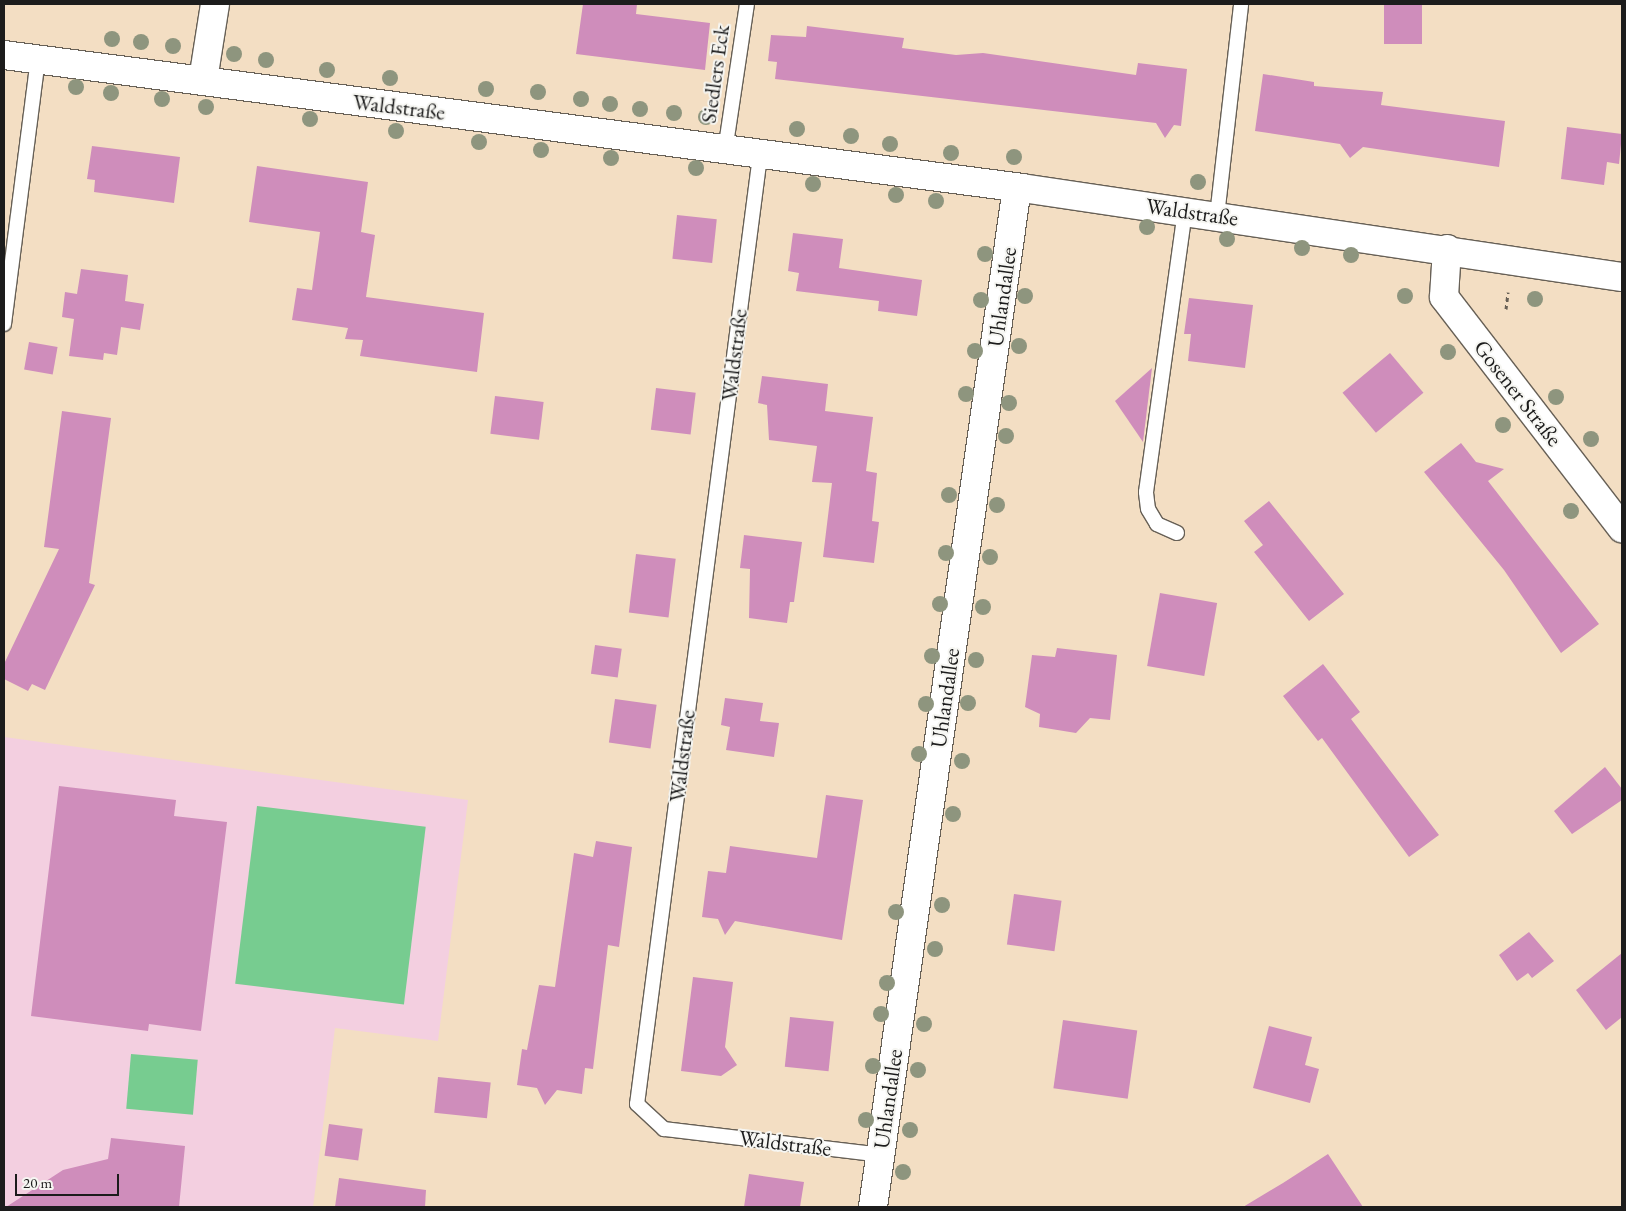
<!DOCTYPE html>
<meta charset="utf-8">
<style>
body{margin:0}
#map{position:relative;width:1626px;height:1211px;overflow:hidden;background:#f3dec3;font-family:"EB Garamond",serif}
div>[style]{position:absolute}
.built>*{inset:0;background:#f3cfe0}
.green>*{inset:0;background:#77cc90;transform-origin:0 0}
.building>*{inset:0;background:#cf8dbb;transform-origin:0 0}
.path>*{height:3px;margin-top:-1.5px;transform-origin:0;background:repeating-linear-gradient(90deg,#676056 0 4px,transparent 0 8px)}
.roads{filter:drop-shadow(1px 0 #676056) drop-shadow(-1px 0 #676056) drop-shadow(0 1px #676056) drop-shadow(0 -1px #676056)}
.service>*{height:14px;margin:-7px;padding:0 7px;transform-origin:7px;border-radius:7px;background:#fff}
.minor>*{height:28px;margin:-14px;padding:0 14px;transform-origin:14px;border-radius:14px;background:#fff}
.trees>*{width:16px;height:16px;margin:-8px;border-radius:50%;background:#8e957e}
span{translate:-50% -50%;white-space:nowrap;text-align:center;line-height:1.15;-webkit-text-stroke:4px #f6f6f2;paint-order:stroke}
.street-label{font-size:22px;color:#1c1c1c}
.frame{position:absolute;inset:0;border:5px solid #1c1c1c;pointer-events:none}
.scale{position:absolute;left:15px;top:1174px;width:104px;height:22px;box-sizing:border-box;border:2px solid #1c1c1c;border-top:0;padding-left:6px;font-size:15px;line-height:18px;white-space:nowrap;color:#1c1c1c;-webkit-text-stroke:4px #f6f6f2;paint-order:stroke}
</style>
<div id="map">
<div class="built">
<div style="clip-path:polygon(4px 737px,468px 800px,438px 1041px,335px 1028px,313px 1207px,4px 1207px)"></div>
</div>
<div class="green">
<div style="left:257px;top:806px;width:170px;height:179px;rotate:7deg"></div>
<div style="left:131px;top:1054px;width:67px;height:55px;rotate:5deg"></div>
</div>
<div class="building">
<div style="clip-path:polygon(583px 4px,637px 4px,636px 14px,710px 23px,705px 70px,576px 54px)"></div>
<div style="left:1384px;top:4px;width:38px;height:40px"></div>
<div style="clip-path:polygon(807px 26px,904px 38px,902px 48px,956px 55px,983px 53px,1136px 75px,1138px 63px,1187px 69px,1181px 126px,1174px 125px,1165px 138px,1156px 123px,775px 79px,777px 62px,768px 61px,771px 35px,806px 37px)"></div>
<div style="clip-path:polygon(1263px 74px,1314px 82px,1314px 86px,1383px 92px,1381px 105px,1505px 121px,1499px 167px,1363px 147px,1350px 158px,1340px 144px,1255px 131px)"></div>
<div style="clip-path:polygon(1567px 127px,1622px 134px,1619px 164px,1607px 162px,1604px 185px,1561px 179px)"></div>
<div style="clip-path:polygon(92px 146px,180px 157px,174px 203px,94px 192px,95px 180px,87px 179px)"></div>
<div style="clip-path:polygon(257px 166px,368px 182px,361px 232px,375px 235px,366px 297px,484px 313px,477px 372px,360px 356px,363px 340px,345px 339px,348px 328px,292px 320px,297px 288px,312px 290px,320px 232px,249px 222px)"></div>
<div style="left:677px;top:215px;width:40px;height:44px;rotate:6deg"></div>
<div style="clip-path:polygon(793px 233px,843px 239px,839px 268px,922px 280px,917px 316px,878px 311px,879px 301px,796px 291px,799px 273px,788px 271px)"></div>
<div style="clip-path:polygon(81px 269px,128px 275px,125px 301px,144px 304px,140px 330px,121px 327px,117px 355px,104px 353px,103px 360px,69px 356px,74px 319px,62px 317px,65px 292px,77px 294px)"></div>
<div style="clip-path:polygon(1189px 298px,1253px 305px,1245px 368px,1188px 361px,1191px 334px,1184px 334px)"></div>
<div style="left:29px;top:342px;width:29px;height:28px;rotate:10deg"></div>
<div style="left:1390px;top:353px;width:52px;height:62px;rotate:50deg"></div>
<div style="clip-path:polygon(1152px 368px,1143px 442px,1115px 401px)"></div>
<div style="clip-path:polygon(762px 376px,828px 384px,825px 411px,873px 417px,866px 471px,877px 473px,872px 521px,879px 522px,874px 563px,823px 557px,832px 483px,812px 482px,817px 446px,769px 440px,767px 405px,758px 403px)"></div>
<div style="left:656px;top:388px;width:40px;height:42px;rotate:7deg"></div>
<div style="left:495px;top:396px;width:49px;height:38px;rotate:7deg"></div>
<div style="clip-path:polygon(62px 411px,111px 418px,89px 583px,95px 585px,45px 690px,32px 684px,28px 691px,4px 679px,4px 664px,59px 549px,44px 547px)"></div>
<div style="clip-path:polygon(1461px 443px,1476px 462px,1504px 469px,1488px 481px,1599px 624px,1561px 653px,1504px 570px,1424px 472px)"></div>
<div style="clip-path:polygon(1269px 501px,1344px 594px,1309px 621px,1254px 552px,1263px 545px,1244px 521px)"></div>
<div style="clip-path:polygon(744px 535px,802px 542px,794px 602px,790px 602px,787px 623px,749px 618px,750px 569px,740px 568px)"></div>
<div style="left:636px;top:554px;width:40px;height:59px;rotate:7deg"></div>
<div style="left:1160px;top:593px;width:58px;height:74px;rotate:10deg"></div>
<div style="left:595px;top:645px;width:27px;height:29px;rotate:8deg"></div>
<div style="clip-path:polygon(1057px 648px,1117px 655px,1110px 720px,1090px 718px,1076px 733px,1039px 727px,1040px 714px,1025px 707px,1032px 655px,1055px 657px)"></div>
<div style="clip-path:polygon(1323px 664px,1360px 712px,1351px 719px,1439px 835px,1409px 857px,1322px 738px,1318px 741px,1283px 696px)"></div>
<div style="clip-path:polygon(725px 698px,763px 703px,760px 721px,779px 723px,774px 757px,726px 750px,730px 727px,721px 725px)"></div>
<div style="left:615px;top:699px;width:42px;height:44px;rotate:8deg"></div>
<div style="clip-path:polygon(1605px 767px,1622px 789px,1622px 800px,1572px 834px,1554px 811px)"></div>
<div style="clip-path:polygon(59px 786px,176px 800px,174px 816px,227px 822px,201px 1031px,149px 1024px,148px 1031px,31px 1016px)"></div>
<div style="clip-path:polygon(826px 795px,863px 800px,842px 940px,735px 921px,725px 935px,718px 919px,702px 917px,708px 871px,726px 873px,730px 846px,817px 858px)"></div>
<div style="clip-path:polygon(596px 841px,632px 847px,619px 947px,608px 945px,593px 1069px,585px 1068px,582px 1094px,557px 1090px,545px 1105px,537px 1088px,517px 1085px,522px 1049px,527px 1050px,539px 985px,555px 987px,574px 853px,593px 857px)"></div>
<div style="left:1014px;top:894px;width:48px;height:51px;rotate:8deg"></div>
<div style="clip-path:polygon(1529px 932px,1554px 961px,1532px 978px,1528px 973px,1517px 981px,1499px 955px)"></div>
<div style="clip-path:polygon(1622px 953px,1622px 1017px,1606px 1030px,1576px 990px)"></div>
<div style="clip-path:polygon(693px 977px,733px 982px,725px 1047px,737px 1065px,721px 1076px,681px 1071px)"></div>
<div style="left:790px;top:1017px;width:44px;height:50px;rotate:6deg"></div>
<div style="left:1063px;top:1020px;width:75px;height:69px;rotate:8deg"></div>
<div style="clip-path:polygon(1269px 1026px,1312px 1037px,1305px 1065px,1319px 1069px,1310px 1103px,1253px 1088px)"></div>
<div style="left:438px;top:1077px;width:53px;height:36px;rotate:6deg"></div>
<div style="left:329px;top:1124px;width:34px;height:32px;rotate:8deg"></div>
<div style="clip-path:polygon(111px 1138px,185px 1146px,179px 1207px,6px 1207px,63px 1170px,108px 1159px)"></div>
<div style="clip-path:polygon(1328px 1154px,1363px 1207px,1243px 1207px,1283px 1183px)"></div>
<div style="clip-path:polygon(749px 1174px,804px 1182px,800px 1207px,744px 1207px)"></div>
<div style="clip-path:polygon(339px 1178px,426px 1190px,425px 1207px,335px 1207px)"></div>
</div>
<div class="path">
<div style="left:1506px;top:309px;width:17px;rotate:-83deg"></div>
</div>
<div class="roads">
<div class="service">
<div style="left:725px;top:151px;width:149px;rotate:-81.5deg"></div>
<div style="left:760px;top:156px;width:956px;rotate:97.39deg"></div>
<div style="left:637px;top:1104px;width:37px;rotate:43deg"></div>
<div style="left:664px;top:1129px;width:219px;rotate:6.8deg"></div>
<div style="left:1217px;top:216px;width:213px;rotate:-83.5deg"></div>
<div style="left:4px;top:324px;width:266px;rotate:-82.7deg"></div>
<div style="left:1177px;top:533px;width:22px;rotate:-156deg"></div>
<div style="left:1157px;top:524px;width:17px;rotate:-121deg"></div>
<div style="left:1148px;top:509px;width:17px;rotate:-97deg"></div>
<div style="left:1146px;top:492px;width:284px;rotate:-82.1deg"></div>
</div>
<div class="minor">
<div style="left:4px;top:55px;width:1027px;rotate:7.44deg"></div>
<div style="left:1022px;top:188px;width:607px;rotate:8.44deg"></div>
<div style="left:203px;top:80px;width:77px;rotate:-81deg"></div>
<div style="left:1447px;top:249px;width:48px;rotate:93.6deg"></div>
<div style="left:1444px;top:297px;width:292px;rotate:52.4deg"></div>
<div style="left:873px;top:1207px;width:1029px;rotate:-81.96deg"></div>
</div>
</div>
<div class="trees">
<div style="left:112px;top:39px"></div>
<div style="left:141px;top:42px"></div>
<div style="left:173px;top:46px"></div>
<div style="left:234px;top:54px"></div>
<div style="left:266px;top:60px"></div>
<div style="left:327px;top:70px"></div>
<div style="left:390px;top:78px"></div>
<div style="left:76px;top:87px"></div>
<div style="left:486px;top:89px"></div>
<div style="left:538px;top:92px"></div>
<div style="left:111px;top:93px"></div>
<div style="left:162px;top:99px"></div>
<div style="left:581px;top:99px"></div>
<div style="left:610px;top:104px"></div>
<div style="left:206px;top:107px"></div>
<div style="left:640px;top:109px"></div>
<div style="left:674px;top:113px"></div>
<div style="left:706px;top:117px"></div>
<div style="left:310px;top:119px"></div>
<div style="left:797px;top:129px"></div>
<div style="left:396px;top:131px"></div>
<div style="left:851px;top:136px"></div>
<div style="left:479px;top:142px"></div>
<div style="left:890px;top:144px"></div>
<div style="left:541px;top:150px"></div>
<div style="left:951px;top:153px"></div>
<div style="left:1014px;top:157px"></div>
<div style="left:611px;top:158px"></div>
<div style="left:696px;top:168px"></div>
<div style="left:1198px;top:182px"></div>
<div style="left:813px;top:184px"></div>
<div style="left:896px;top:195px"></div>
<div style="left:936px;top:201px"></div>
<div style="left:1147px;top:227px"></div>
<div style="left:1227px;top:239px"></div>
<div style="left:1302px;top:248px"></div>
<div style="left:985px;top:254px"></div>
<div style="left:1351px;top:255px"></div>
<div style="left:1025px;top:296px"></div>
<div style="left:1405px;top:296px"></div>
<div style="left:1535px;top:299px"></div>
<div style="left:981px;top:300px"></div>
<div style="left:1019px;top:346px"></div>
<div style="left:975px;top:351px"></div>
<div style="left:1448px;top:352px"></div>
<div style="left:966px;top:394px"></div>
<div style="left:1556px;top:397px"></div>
<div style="left:1009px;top:403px"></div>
<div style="left:1503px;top:425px"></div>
<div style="left:1006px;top:436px"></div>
<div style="left:1591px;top:439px"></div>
<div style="left:949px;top:495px"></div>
<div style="left:997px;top:505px"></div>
<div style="left:1571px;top:511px"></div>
<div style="left:946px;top:553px"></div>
<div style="left:990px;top:557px"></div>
<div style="left:940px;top:604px"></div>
<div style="left:983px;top:607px"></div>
<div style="left:932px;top:656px"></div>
<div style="left:976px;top:660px"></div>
<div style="left:968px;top:703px"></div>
<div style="left:926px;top:704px"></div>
<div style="left:919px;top:754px"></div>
<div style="left:962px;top:761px"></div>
<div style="left:953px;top:814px"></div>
<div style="left:942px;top:905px"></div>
<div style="left:896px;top:912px"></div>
<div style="left:935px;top:949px"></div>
<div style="left:887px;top:983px"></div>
<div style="left:881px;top:1014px"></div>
<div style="left:924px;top:1024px"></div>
<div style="left:873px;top:1066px"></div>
<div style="left:918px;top:1070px"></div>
<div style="left:866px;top:1120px"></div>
<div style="left:910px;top:1130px"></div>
<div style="left:903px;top:1172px"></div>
</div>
<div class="street-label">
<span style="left:715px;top:74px;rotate:-82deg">Siedlers Eck</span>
<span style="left:399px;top:107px;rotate:7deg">Waldstraße</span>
<span style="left:1192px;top:212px;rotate:8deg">Waldstraße</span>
<span style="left:1002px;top:297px;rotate:-82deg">Uhlandallee</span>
<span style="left:734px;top:355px;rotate:-83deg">Waldstraße</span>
<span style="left:1518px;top:393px;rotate:52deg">Gosener Straße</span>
<span style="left:945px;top:698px;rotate:-82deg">Uhlandallee</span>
<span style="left:682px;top:756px;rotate:-83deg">Waldstraße</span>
<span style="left:888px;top:1099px;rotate:-82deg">Uhlandallee</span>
<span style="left:785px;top:1143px;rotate:7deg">Waldstraße</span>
</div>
<div class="frame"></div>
<div class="scale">20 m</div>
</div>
